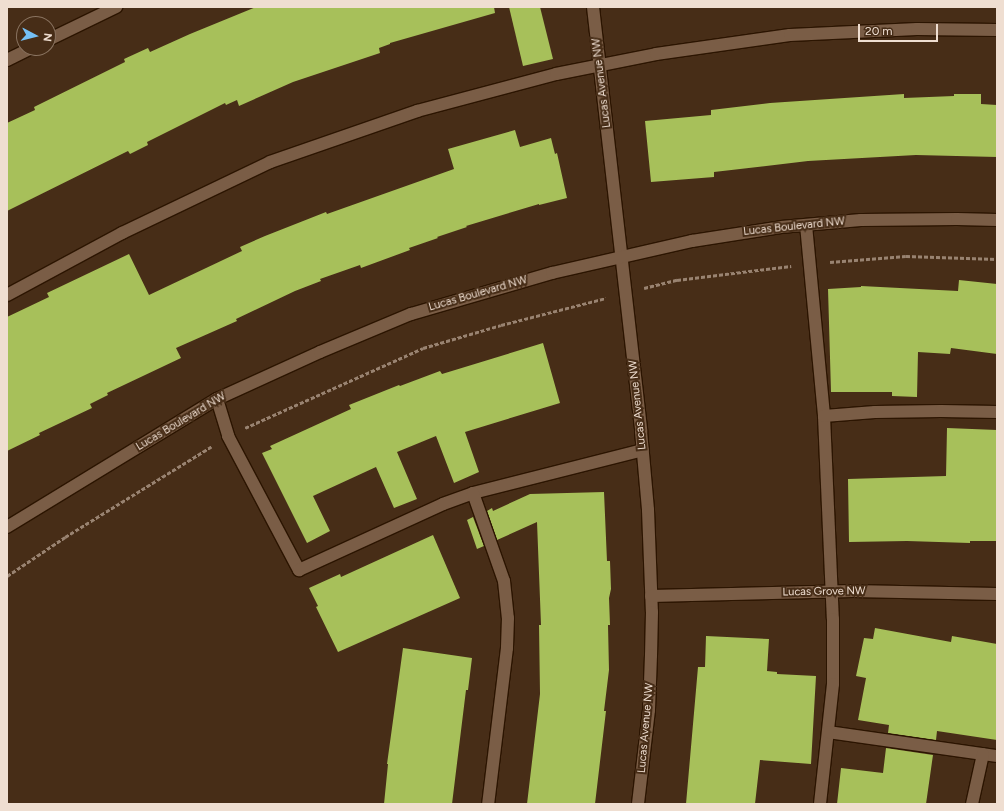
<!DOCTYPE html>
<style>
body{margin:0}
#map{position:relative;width:1004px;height:811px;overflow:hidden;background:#472d17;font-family:Figtree,sans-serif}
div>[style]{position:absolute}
.building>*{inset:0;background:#a7c05a}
.path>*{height:2.5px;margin-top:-1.25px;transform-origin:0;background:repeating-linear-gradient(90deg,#998371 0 4px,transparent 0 6px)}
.roads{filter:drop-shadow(1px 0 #2c1501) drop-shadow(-1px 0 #2c1501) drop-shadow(0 1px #2c1501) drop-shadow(0 -1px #2c1501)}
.minor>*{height:12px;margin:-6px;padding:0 6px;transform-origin:6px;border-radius:6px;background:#7a5d46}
span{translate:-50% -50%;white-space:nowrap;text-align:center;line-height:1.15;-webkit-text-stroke:4px #472d17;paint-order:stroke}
.street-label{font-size:11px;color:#efded1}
.frame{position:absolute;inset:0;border:8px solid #efded1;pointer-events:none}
.north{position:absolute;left:16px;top:16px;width:40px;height:40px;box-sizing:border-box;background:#472d17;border:1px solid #8a7461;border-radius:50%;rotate:97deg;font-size:11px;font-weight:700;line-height:16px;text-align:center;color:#efded1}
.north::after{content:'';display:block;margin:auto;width:14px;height:18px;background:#74c0f6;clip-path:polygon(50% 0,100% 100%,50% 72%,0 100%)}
.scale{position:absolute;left:858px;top:24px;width:80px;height:18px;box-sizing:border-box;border:2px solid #efded1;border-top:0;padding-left:5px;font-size:12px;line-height:14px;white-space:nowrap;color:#efded1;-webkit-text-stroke:3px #472d17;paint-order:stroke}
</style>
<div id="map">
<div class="building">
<div style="clip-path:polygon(256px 7px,494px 7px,495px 13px,390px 43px,390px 44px,379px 48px,380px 53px,293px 82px,239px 106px,237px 100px,226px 105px,225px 103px,147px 142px,148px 145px,130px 154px,128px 151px,7px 211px,7px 123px,35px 110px,34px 107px,125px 62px,124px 59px,148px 48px,150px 52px,190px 34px)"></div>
<div style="clip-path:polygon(509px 7px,540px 7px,553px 59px,523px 66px)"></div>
<div style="clip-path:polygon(904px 94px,904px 98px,954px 96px,954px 94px,981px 94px,981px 104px,997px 105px,997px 157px,916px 155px,808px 161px,714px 172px,714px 177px,651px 182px,645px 121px,711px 115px,711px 110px,770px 103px)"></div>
<div style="clip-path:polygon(515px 130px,520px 147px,551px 138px,555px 154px,557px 153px,567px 198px,539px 205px,539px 204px,466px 226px,467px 227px,437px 237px,438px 238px,409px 248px,410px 250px,361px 268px,360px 265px,320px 279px,321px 281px,295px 291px,236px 319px,237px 321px,176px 348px,181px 358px,107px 393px,108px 395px,90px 404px,92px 408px,39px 433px,40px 435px,7px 451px,7px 317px,49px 297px,47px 293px,129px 254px,149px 295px,242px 251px,240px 247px,265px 236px,326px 212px,327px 214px,454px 169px,448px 149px)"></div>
<div style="clip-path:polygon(959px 280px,997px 284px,997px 354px,951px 348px,950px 354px,918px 352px,917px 397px,892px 396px,892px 392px,831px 392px,828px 289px,861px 287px,861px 286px,958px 291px)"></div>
<div style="clip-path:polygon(543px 343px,560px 403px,465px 432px,479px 472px,454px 483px,436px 436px,397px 452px,417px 499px,394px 508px,376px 467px,313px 496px,330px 531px,307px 543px,262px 453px,272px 449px,270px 446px,351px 409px,349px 405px,399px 385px,400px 386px,440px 371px,442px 374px)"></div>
<div style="clip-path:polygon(947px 428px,997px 430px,997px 541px,970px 541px,970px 543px,907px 541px,849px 542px,848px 479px,946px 476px)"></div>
<div style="clip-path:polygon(604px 492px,607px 561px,610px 561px,611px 589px,609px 598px,610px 625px,608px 625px,609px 670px,604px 711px,606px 711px,595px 804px,527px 804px,540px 694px,539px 625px,541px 625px,537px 522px,497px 540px,487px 511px,492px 508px,493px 511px,530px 494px)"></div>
<div style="clip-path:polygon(473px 517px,484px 546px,477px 549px,467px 520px)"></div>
<div style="clip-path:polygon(433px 535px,460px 598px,338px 652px,316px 607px,318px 606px,309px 588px,340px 574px,341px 577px)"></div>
<div style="clip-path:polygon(875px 628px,951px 642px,952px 636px,997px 644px,997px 740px,937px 731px,936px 740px,888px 733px,889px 725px,858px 720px,866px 678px,856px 676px,864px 638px,873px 639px)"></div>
<div style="clip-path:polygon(706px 636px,769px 639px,767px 671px,777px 672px,777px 674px,816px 676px,811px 764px,760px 760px,755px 804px,686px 804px,698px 667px,705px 667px)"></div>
<div style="clip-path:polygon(403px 648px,472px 658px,468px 690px,466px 690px,452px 804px,384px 804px,388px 764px,387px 764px)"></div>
<div style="clip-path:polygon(886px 748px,933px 755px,926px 804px,837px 804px,841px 768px,883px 773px)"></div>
</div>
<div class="path">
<div style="left:830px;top:262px;width:76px;rotate:-4.5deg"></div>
<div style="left:906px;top:256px;width:91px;rotate:1.9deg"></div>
<div style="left:644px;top:288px;width:34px;rotate:-14deg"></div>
<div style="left:677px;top:280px;width:115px;rotate:-7deg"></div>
<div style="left:245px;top:428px;width:195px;rotate:-24.2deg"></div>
<div style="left:423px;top:348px;width:81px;rotate:-16.4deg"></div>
<div style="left:501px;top:325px;width:108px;rotate:-14.4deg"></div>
<div style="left:7px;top:576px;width:70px;rotate:-33.9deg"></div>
<div style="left:65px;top:537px;width:172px;rotate:-31.7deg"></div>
</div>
<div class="roads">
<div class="minor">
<div style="left:593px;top:7px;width:427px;rotate:83.5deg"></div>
<div style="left:641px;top:431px;width:79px;rotate:84.9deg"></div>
<div style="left:648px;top:510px;width:102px;rotate:87.8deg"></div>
<div style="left:652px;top:612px;width:43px;rotate:91.3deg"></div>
<div style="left:651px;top:655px;width:55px;rotate:92.1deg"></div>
<div style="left:649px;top:710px;width:95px;rotate:96.7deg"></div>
<div style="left:48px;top:40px;width:76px;rotate:-25.9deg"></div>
<div style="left:7px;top:60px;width:28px;rotate:-26deg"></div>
<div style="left:806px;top:225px;width:192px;rotate:84.6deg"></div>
<div style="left:824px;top:416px;width:203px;rotate:87.5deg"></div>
<div style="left:833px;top:619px;width:65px;rotate:90deg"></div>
<div style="left:833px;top:684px;width:121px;rotate:96.2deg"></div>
<div style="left:7px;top:295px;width:131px;rotate:-28.3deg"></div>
<div style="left:122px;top:233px;width:164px;rotate:-25.6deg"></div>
<div style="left:270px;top:162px;width:156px;rotate:-19.1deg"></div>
<div style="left:417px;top:111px;width:144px;rotate:-14.9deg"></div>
<div style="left:556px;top:74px;width:102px;rotate:-11.3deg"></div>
<div style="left:656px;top:54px;width:135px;rotate:-8.1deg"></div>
<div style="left:790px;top:35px;width:127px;rotate:-2.7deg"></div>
<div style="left:917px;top:29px;width:80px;rotate:0.7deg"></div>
<div style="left:217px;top:399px;width:39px;rotate:73deg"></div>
<div style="left:228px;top:436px;width:152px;rotate:62.1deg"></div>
<div style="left:299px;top:570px;width:158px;rotate:-24.6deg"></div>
<div style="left:443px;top:504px;width:32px;rotate:-20deg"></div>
<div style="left:473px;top:493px;width:175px;rotate:-14.2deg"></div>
<div style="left:824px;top:416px;width:51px;rotate:-4.5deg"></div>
<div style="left:875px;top:412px;width:66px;rotate:-0.9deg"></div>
<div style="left:941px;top:411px;width:56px;rotate:1deg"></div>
<div style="left:473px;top:493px;width:93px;rotate:70.6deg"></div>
<div style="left:504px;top:581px;width:37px;rotate:84deg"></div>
<div style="left:508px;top:618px;width:30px;rotate:92deg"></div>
<div style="left:507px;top:648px;width:157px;rotate:96.9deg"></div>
<div style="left:7px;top:527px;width:246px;rotate:-31.4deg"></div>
<div style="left:217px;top:399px;width:113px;rotate:-24.5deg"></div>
<div style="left:320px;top:352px;width:99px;rotate:-22.7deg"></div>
<div style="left:411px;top:314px;width:147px;rotate:-16.2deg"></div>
<div style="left:552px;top:273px;width:144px;rotate:-12.9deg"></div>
<div style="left:692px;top:241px;width:90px;rotate:-8.9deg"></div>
<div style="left:781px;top:227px;width:80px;rotate:-5deg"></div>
<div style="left:861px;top:220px;width:96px;rotate:-0.6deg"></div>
<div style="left:957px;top:219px;width:40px;rotate:1.4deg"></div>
<div style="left:651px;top:596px;width:202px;rotate:-1.4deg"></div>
<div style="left:853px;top:591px;width:144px;rotate:1.2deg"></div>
<div style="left:828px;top:732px;width:171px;rotate:8.1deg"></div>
<div style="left:972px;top:804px;width:51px;rotate:-77.6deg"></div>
</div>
</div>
<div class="street-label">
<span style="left:602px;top:83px;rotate:-97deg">Lucas Avenue NW</span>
<span style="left:794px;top:227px;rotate:-6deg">Lucas Boulevard NW</span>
<span style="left:478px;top:294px;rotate:-16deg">Lucas Boulevard NW</span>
<span style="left:638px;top:405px;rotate:-96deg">Lucas Avenue NW</span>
<span style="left:181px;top:422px;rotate:-31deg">Lucas Boulevard NW</span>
<span style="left:824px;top:592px;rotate:-1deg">Lucas Grove NW</span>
<span style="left:646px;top:728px;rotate:-85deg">Lucas Avenue NW</span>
</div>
<div class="frame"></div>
<div class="north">N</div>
<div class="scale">20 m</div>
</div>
